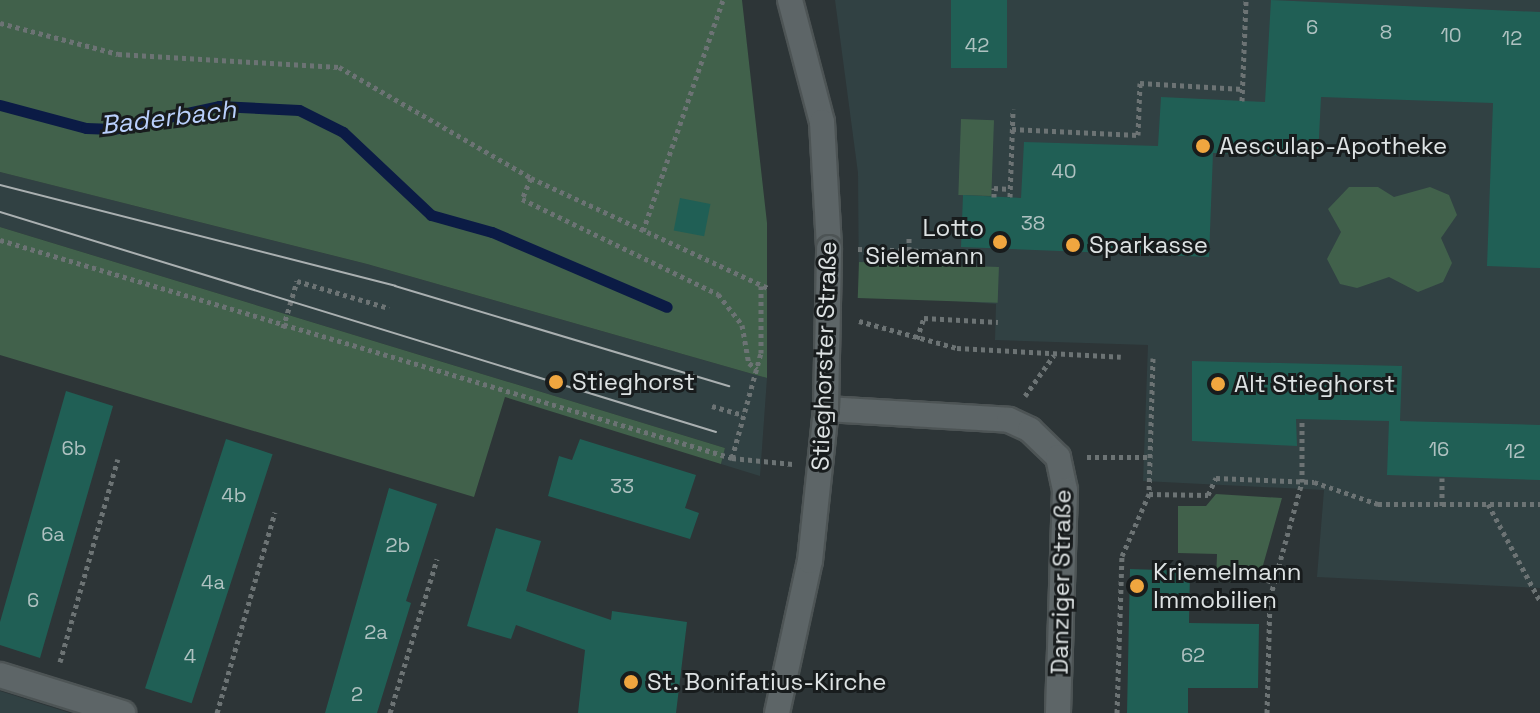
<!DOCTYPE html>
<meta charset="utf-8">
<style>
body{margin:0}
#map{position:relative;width:1540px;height:713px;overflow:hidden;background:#2d3537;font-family:"Space Grotesk",sans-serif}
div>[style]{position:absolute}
.built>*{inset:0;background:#314143}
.green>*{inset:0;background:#41614b;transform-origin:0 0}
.stream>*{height:11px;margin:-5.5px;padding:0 5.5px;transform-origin:5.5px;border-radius:5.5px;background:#0b1b45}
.building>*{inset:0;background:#205f55;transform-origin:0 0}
.path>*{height:5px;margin-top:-2.5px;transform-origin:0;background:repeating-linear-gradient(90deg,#6c7374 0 4px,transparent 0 8px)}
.roads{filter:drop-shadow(2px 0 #4d5455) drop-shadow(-2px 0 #4d5455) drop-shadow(0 2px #4d5455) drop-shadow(0 -2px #4d5455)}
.minor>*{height:24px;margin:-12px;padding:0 12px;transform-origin:12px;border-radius:12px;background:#5d6567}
.tram>*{height:2px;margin:-1px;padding:0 1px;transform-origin:1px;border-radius:1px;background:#aab0b1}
.bridges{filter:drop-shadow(2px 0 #4d5455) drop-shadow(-2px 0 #4d5455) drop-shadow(0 2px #4d5455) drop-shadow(0 -2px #4d5455)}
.minor-bridge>*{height:24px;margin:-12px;padding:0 12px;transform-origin:12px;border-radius:12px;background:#5d6567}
.dots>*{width:22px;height:22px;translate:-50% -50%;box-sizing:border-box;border:4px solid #181c1d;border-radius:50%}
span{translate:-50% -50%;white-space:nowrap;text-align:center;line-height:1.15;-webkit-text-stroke:6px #181c1d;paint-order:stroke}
.number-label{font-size:20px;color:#aec1c0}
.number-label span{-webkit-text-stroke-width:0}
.poi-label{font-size:24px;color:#dde2e3}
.left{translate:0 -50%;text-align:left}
.right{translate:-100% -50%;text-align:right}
.street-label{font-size:24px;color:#dde2e3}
.water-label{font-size:26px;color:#b9cffb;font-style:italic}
</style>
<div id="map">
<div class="built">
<div style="clip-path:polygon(835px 0,1540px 0,1540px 588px,1317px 577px,1324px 490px,1143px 481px,1148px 345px,995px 340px,996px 304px,859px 294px,858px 173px)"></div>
<div style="clip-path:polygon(0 172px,367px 264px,767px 378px,760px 476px,721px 464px,725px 448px,0 227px)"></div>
<div style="clip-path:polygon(0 691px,70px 713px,0 713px)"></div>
</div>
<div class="green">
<div style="clip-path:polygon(0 0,742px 0,767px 223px,767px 378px,367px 264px,0 172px)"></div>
<div style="left:961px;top:119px;width:33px;height:76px;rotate:2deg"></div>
<div style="clip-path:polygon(1349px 187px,1378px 187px,1394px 197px,1430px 187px,1449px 195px,1457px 215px,1441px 238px,1452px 263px,1443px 282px,1418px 292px,1389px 277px,1357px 288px,1340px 284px,1327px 259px,1341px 232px,1328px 209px)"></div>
<div style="clip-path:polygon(0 227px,725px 448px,721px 464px,505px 397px,474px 497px,0 355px)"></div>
<div style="left:859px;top:262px;width:140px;height:36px;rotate:2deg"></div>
<div style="clip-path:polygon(1216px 494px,1282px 498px,1258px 583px,1216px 581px,1217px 554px,1178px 553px,1178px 506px,1206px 506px)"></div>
</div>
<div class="stream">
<div style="left:0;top:105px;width:89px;rotate:15deg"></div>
<div style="left:86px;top:128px;width:27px;rotate:2deg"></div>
<div style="left:113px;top:129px;width:108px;rotate:-12.2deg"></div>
<div style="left:219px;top:106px;width:80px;rotate:2.9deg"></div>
<div style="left:299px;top:110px;width:49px;rotate:26.6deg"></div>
<div style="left:343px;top:132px;width:121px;rotate:43.3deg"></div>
<div style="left:431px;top:215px;width:63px;rotate:15.6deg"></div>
<div style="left:492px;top:232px;width:190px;rotate:23.2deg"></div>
</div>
<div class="building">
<div style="left:951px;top:0;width:56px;height:68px"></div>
<div style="clip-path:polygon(1271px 0,1540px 12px,1540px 268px,1487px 266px,1493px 103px,1321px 97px,1318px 157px,1213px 153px,1209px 257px,961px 247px,963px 195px,1021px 198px,1024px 142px,1158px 146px,1161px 97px,1265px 102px)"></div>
<div style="left:680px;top:198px;width:31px;height:33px;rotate:11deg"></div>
<div style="clip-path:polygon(1192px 361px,1402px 366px,1400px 421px,1540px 425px,1540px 480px,1387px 475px,1389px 421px,1296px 419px,1297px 446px,1192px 441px)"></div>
<div style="clip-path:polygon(66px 391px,113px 406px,40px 658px,0 645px,0 622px)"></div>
<div style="left:226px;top:439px;width:49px;height:262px;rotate:18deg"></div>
<div style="clip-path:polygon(580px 439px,696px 475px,685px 508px,699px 513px,690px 539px,548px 496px,559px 456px,572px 460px)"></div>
<div style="clip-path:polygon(389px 488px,437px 504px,406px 601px,411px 603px,377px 713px,325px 713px)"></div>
<div style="clip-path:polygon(496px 528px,541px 541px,526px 591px,611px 620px,612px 611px,687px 622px,676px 713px,578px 713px,585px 650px,516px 625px,511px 639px,467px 626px)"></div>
<div style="clip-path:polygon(1130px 569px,1190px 571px,1189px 623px,1259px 624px,1258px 688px,1188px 688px,1188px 713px,1127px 713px)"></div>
</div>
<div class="path">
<div style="left:0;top:23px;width:122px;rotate:14.7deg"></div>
<div style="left:118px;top:54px;width:221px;rotate:3.4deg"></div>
<div style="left:339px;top:67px;width:222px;rotate:30deg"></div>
<div style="left:531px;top:178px;width:261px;rotate:24.9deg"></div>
<div style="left:1242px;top:101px;width:101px;rotate:-87.7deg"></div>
<div style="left:1012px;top:129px;width:126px;rotate:2.7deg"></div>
<div style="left:1138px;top:135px;width:52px;rotate:-87.8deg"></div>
<div style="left:1140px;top:83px;width:103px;rotate:3.3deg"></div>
<div style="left:531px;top:178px;width:23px;rotate:113deg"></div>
<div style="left:522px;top:199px;width:218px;rotate:25.9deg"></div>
<div style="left:718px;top:294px;width:39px;rotate:52deg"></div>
<div style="left:742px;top:325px;width:39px;rotate:80deg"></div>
<div style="left:749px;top:363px;width:10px;rotate:37deg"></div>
<div style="left:994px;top:197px;width:9px;rotate:-90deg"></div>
<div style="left:994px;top:188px;width:16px;rotate:4deg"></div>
<div style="left:1010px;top:197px;width:88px;rotate:-88deg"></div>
<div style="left:643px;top:231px;width:244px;rotate:-70.9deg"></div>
<div style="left:0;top:240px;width:764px;rotate:16.58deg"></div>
<div style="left:732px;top:458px;width:61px;rotate:5.6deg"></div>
<div style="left:858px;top:249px;width:103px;rotate:1.7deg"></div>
<div style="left:909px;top:250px;width:15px;rotate:-90deg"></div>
<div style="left:859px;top:321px;width:102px;rotate:15.4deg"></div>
<div style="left:957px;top:348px;width:164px;rotate:3.1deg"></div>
<div style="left:283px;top:328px;width:49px;rotate:-73.4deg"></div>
<div style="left:297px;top:281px;width:96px;rotate:16.4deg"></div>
<div style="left:917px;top:339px;width:22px;rotate:-72deg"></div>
<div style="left:924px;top:318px;width:74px;rotate:3.1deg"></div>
<div style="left:1153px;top:358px;width:136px;rotate:91.7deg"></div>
<div style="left:1149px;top:494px;width:59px;rotate:1deg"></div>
<div style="left:1208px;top:495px;width:19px;rotate:-65deg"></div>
<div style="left:1216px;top:478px;width:98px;rotate:2.3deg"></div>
<div style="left:1314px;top:482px;width:68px;rotate:19deg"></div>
<div style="left:1378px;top:504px;width:162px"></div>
<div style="left:1025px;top:396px;width:50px;rotate:-54.7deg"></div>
<div style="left:712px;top:406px;width:32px;rotate:16deg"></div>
<div style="left:1087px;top:457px;width:63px"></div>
<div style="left:732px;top:458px;width:109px;rotate:-74.6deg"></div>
<div style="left:761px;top:353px;width:67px;rotate:-90deg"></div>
<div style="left:1442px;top:478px;width:28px;rotate:90deg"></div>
<div style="left:1488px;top:504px;width:110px;rotate:61.8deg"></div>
<div style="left:1259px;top:577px;width:15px;rotate:20deg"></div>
<div style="left:60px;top:662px;width:211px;rotate:-74.1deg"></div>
<div style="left:217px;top:713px;width:209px;rotate:-73.9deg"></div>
<div style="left:390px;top:713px;width:161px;rotate:-73deg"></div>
<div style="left:1117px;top:713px;width:157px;rotate:-88.2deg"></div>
<div style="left:1122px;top:556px;width:68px;rotate:-66.5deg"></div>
<div style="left:1267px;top:713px;width:115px;rotate:-88.5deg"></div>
<div style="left:1270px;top:598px;width:120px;rotate:-74.6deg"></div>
<div style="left:1302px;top:482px;width:63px;rotate:-90deg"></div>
</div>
<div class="roads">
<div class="minor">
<div style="left:790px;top:0;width:126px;rotate:75.3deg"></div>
<div style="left:822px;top:122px;width:126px;rotate:86.8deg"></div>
<div style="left:0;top:675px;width:129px;rotate:17.2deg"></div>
<div style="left:777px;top:713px;width:156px;rotate:-77.8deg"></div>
<div style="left:810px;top:561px;width:153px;rotate:-84deg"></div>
<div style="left:826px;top:409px;width:183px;rotate:3.4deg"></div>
<div style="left:1009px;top:420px;width:23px;rotate:25deg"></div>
<div style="left:1030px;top:430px;width:39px;rotate:44deg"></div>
<div style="left:1058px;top:457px;width:34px;rotate:78deg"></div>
<div style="left:1065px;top:490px;width:223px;rotate:91.8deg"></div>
</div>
</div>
<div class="tram">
<div style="left:0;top:185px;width:408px;rotate:14.3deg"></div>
<div style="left:395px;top:286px;width:349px;rotate:16.7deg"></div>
<div style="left:0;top:212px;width:749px;rotate:17.08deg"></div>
</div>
<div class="bridges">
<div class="minor-bridge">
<div style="left:826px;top:409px;width:161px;rotate:-88.9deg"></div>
</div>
</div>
<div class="dots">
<div style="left:1203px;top:146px;background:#f0a63f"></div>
<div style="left:1000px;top:242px;background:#f0a63f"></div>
<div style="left:1073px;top:245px;background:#f0a63f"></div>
<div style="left:556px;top:382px;background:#f0a63f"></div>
<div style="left:1218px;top:384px;background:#f0a63f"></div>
<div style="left:1137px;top:586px;background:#f0a63f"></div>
<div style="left:631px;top:682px;background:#f0a63f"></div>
</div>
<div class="number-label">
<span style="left:1312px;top:27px">6</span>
<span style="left:1386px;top:32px">8</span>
<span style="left:1451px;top:35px">10</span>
<span style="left:1512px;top:38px">12</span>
<span style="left:977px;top:45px">42</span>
<span style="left:1064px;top:171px">40</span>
<span style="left:1033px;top:223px">38</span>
<span style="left:74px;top:448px">6b</span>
<span style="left:1439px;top:449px">16</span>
<span style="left:1515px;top:451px">12</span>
<span style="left:622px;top:486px">33</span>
<span style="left:234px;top:495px">4b</span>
<span style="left:53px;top:534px">6a</span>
<span style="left:398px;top:545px">2b</span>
<span style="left:213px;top:582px">4a</span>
<span style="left:33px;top:600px">6</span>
<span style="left:376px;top:632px">2a</span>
<span style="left:1193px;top:655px">62</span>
<span style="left:190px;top:656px">4</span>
<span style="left:357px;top:694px">2</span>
</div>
<div class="poi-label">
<span class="left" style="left:1219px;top:146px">Aesculap-Apotheke</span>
<span class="right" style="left:984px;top:242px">Lotto<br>Sielemann</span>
<span class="left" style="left:1089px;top:245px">Sparkasse</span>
<span class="left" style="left:572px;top:382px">Stieghorst</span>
<span class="left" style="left:1234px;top:384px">Alt Stieghorst</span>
<span class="left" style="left:1153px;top:586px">Kriemelmann<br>Immobilien</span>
<span class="left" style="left:647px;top:682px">St. Bonifatius-Kirche</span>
</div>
<div class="street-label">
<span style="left:824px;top:356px;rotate:-88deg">Stieghorster Straße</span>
<span style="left:1061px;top:582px;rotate:-89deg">Danziger Straße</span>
</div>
<div class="water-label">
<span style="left:168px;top:118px;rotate:-7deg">Baderbach</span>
</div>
</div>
